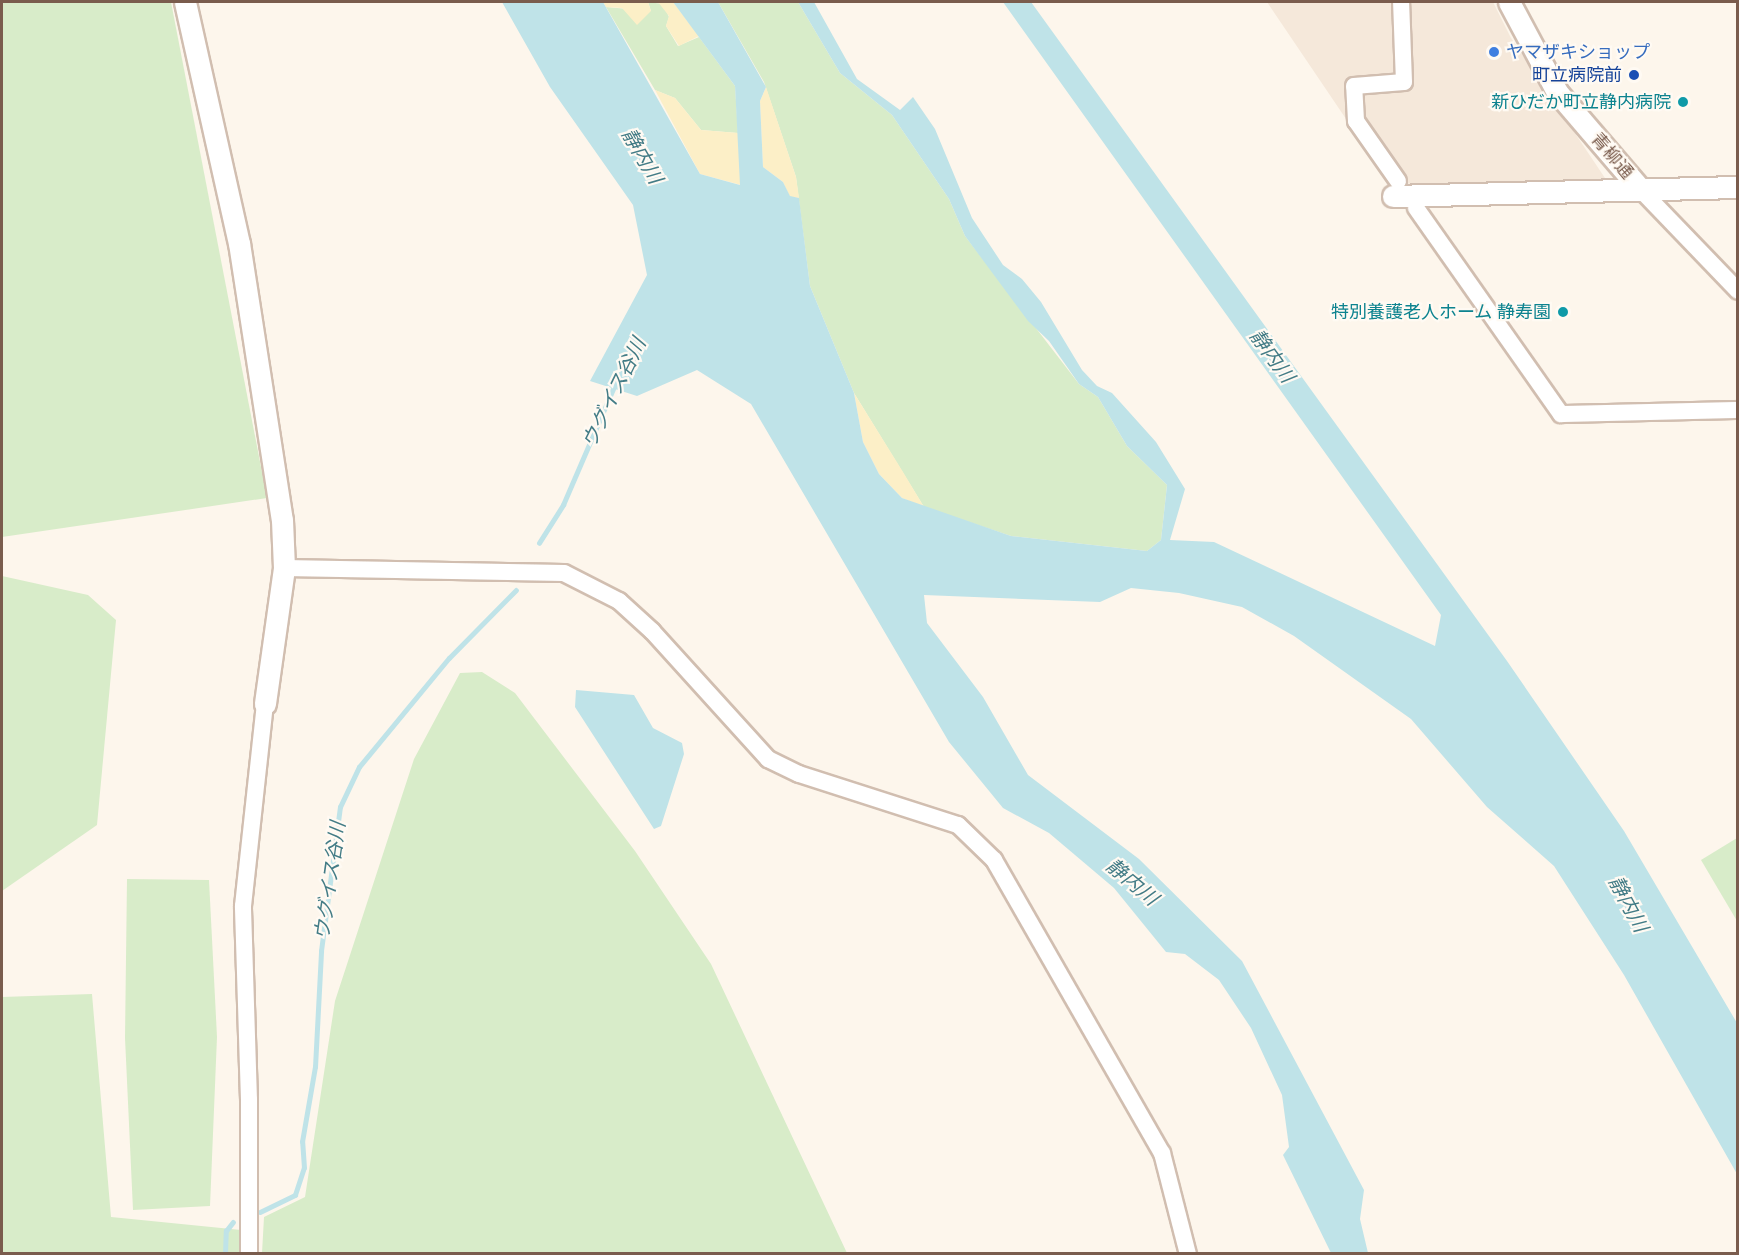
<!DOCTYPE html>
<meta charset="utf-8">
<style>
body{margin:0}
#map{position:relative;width:1739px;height:1255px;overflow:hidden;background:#fdf6ec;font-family:"Nunito Sans","Noto Sans JP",sans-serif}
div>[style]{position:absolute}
.residential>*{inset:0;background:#f5e8da}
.green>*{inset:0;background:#d8ecc9}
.sand>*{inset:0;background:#fcefc7}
.water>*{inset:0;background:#bfe3e8}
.stream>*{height:4.5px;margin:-2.25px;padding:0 2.25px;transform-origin:2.25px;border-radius:2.25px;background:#bfe3e8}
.roads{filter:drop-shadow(2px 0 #d1beb0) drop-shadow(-2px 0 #d1beb0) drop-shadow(0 2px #d1beb0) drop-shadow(0 -2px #d1beb0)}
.minor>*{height:16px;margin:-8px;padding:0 8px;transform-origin:8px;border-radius:8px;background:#fff}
.tertiary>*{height:21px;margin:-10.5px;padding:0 10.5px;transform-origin:10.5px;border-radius:10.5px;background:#fff}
.dots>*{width:16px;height:16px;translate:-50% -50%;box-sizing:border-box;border:3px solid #fffaf3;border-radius:50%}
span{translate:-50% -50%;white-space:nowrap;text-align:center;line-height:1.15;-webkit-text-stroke:4.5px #fffaf3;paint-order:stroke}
.shop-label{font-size:18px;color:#366cbe}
.left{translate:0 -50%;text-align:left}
.transit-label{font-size:18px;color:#164399}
.right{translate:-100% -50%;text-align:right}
.culture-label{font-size:18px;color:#0d838f}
.street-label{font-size:18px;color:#7a5c4d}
.water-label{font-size:20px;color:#437c86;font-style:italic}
.frame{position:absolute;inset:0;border:3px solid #7a5c4d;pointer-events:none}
</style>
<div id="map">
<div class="residential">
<div style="clip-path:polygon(1267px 2px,1493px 2px,1511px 38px,1607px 181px,1390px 184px)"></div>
</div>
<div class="green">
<div style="clip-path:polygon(2px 2px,171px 2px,267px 498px,2px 537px)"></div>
<div style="clip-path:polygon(648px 2px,663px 4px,669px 17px,666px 26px,678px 46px,699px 37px,735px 86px,738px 133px,701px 130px,675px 98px,655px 90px,606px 7px,651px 11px)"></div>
<div style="clip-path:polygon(718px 2px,798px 2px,840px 73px,892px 115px,949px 199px,965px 236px,1079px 384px,1098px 397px,1127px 446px,1167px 485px,1161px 540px,1147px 551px,1011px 536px,924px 507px,854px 393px,810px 286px,796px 177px,764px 82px)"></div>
<div style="clip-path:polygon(2px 576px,88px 595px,116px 620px,97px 825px,2px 891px)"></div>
<div style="clip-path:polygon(482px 672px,515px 693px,635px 851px,711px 964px,847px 1253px,262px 1253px,264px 1217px,305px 1197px,335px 1001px,414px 759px,460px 673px)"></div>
<div style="clip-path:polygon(1737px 838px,1737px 921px,1701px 860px)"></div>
<div style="clip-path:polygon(127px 879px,209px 880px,217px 1037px,210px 1206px,133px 1210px,125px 1038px)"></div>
<div style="clip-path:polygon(92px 994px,111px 1217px,241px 1230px,239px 1253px,2px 1253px,2px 997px)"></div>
</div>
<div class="sand">
<div style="clip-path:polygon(603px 2px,648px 2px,651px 11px,637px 25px,622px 8px,606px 7px)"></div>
<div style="clip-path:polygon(658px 2px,673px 2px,699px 36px,679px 46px,666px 26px,669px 16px)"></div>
<div style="clip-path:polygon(766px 87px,796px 177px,799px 198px,790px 197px,783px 182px,763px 167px,760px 101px)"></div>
<div style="clip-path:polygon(655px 90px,675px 98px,701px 130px,738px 133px,741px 185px,700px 174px)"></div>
<div style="clip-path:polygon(854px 393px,903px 472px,924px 507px,902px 498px,879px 474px,863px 442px)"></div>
</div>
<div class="water">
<div style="clip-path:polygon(502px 2px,603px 2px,700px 174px,740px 185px,735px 86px,673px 2px,718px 2px,766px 87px,760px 101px,763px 167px,783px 182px,790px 196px,799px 198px,810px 286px,854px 393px,863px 442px,879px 474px,902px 498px,1011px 536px,1147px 551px,1161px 540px,1167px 485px,1127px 446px,1098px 397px,1079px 384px,1049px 341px,1028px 321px,965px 236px,949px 199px,892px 115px,840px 73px,798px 2px,814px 2px,857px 79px,900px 110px,913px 97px,935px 129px,972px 218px,1003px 265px,1022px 279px,1041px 302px,1082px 370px,1097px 386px,1112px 393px,1156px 442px,1185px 489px,1170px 540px,1214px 542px,1435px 646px,1441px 615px,1003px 2px,1031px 2px,1507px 661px,1624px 831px,1737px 1023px,1737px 1174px,1624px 975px,1554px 866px,1487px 807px,1411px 719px,1294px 636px,1242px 607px,1179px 593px,1131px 588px,1100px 602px,924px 595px,927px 623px,983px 697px,1028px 775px,1139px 859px,1242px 961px,1364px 1190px,1360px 1219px,1368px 1253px,1331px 1253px,1283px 1155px,1289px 1147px,1282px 1095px,1251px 1028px,1219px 980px,1185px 954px,1166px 952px,1114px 888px,1049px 833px,1003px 808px,949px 742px,751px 404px,697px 370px,637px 396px,590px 381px,647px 275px,633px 205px,550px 87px)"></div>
<div style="clip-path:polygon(576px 690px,634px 695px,653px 728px,682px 743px,684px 754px,661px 826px,654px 829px,575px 707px)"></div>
</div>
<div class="stream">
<div style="left:539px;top:543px;width:45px;rotate:-57.7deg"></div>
<div style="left:563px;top:505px;width:132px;rotate:-66.7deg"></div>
<div style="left:260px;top:1212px;width:39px;rotate:-26deg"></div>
<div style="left:295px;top:1195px;width:28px;rotate:-72deg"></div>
<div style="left:304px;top:1168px;width:26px;rotate:-94deg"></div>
<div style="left:302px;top:1142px;width:76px;rotate:-80.2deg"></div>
<div style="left:315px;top:1067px;width:116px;rotate:-87deg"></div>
<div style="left:321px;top:951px;width:145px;rotate:-82.5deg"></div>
<div style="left:340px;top:807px;width:44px;rotate:-64.6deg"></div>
<div style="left:359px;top:767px;width:141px;rotate:-50.5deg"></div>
<div style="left:449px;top:658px;width:95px;rotate:-45.4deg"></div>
<div style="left:225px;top:1254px;width:23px;rotate:-88deg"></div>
<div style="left:226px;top:1231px;width:11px;rotate:-52deg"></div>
</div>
<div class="roads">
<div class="minor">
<div style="left:1398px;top:181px;width:73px;rotate:-125deg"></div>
<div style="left:1356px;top:121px;width:35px;rotate:-93deg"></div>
<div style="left:1354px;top:86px;width:50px;rotate:-4.6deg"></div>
<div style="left:1404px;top:82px;width:80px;rotate:-92.1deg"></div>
<div style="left:1640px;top:189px;width:141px;rotate:46.1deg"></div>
<div style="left:1416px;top:208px;width:252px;rotate:54.9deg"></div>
<div style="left:1561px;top:414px;width:177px;rotate:-1.3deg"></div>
<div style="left:284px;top:568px;width:280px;rotate:1deg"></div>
<div style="left:564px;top:573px;width:62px;rotate:27deg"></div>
<div style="left:619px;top:601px;width:45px;rotate:42.3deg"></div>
<div style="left:652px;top:631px;width:173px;rotate:47.8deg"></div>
<div style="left:768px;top:759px;width:34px;rotate:26deg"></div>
<div style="left:799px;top:774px;width:167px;rotate:17.8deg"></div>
<div style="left:958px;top:825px;width:50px;rotate:44.2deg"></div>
<div style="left:994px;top:860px;width:338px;rotate:60.2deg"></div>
<div style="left:1162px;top:1153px;width:104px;rotate:75.6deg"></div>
<div style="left:249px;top:1254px;width:154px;rotate:-90deg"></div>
<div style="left:249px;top:1100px;width:194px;rotate:-91.8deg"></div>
<div style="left:243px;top:906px;width:203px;rotate:-83.8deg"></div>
</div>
<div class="tertiary">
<div style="left:185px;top:2px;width:247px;rotate:77.4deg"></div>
<div style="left:239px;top:243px;width:280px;rotate:81.2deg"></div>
<div style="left:282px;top:520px;width:48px;rotate:87.6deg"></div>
<div style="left:284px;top:568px;width:137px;rotate:98deg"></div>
<div style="left:1509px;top:2px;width:102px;rotate:61.9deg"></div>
<div style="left:1557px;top:92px;width:128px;rotate:49.4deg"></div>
<div style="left:1393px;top:196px;width:345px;rotate:-1.5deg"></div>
</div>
</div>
<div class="dots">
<div style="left:1494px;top:52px;background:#3f7fe0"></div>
<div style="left:1634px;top:75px;background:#1a4fb4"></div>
<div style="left:1683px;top:102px;background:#0f9aa8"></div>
<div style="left:1563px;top:312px;background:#0f9aa8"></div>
</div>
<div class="shop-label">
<span class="left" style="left:1506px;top:52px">ヤマザキショップ</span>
</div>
<div class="transit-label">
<span class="right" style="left:1622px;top:75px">町立病院前</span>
</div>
<div class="culture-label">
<span class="right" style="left:1671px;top:102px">新ひだか町立静内病院</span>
<span class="right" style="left:1551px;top:312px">特別養護老人ホーム 静寿園</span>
</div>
<div class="street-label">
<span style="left:1612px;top:156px;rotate:49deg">青柳通</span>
</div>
<div class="water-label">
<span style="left:642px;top:156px;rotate:60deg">静内川</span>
<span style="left:1272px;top:356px;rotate:54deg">静内川</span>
<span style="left:614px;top:393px;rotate:-64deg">ウグイス谷川</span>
<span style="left:330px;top:881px;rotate:-82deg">ウグイス谷川</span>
<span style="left:1132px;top:882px;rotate:40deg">静内川</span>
<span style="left:1628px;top:904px;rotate:62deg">静内川</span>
</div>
<div class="frame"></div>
</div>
